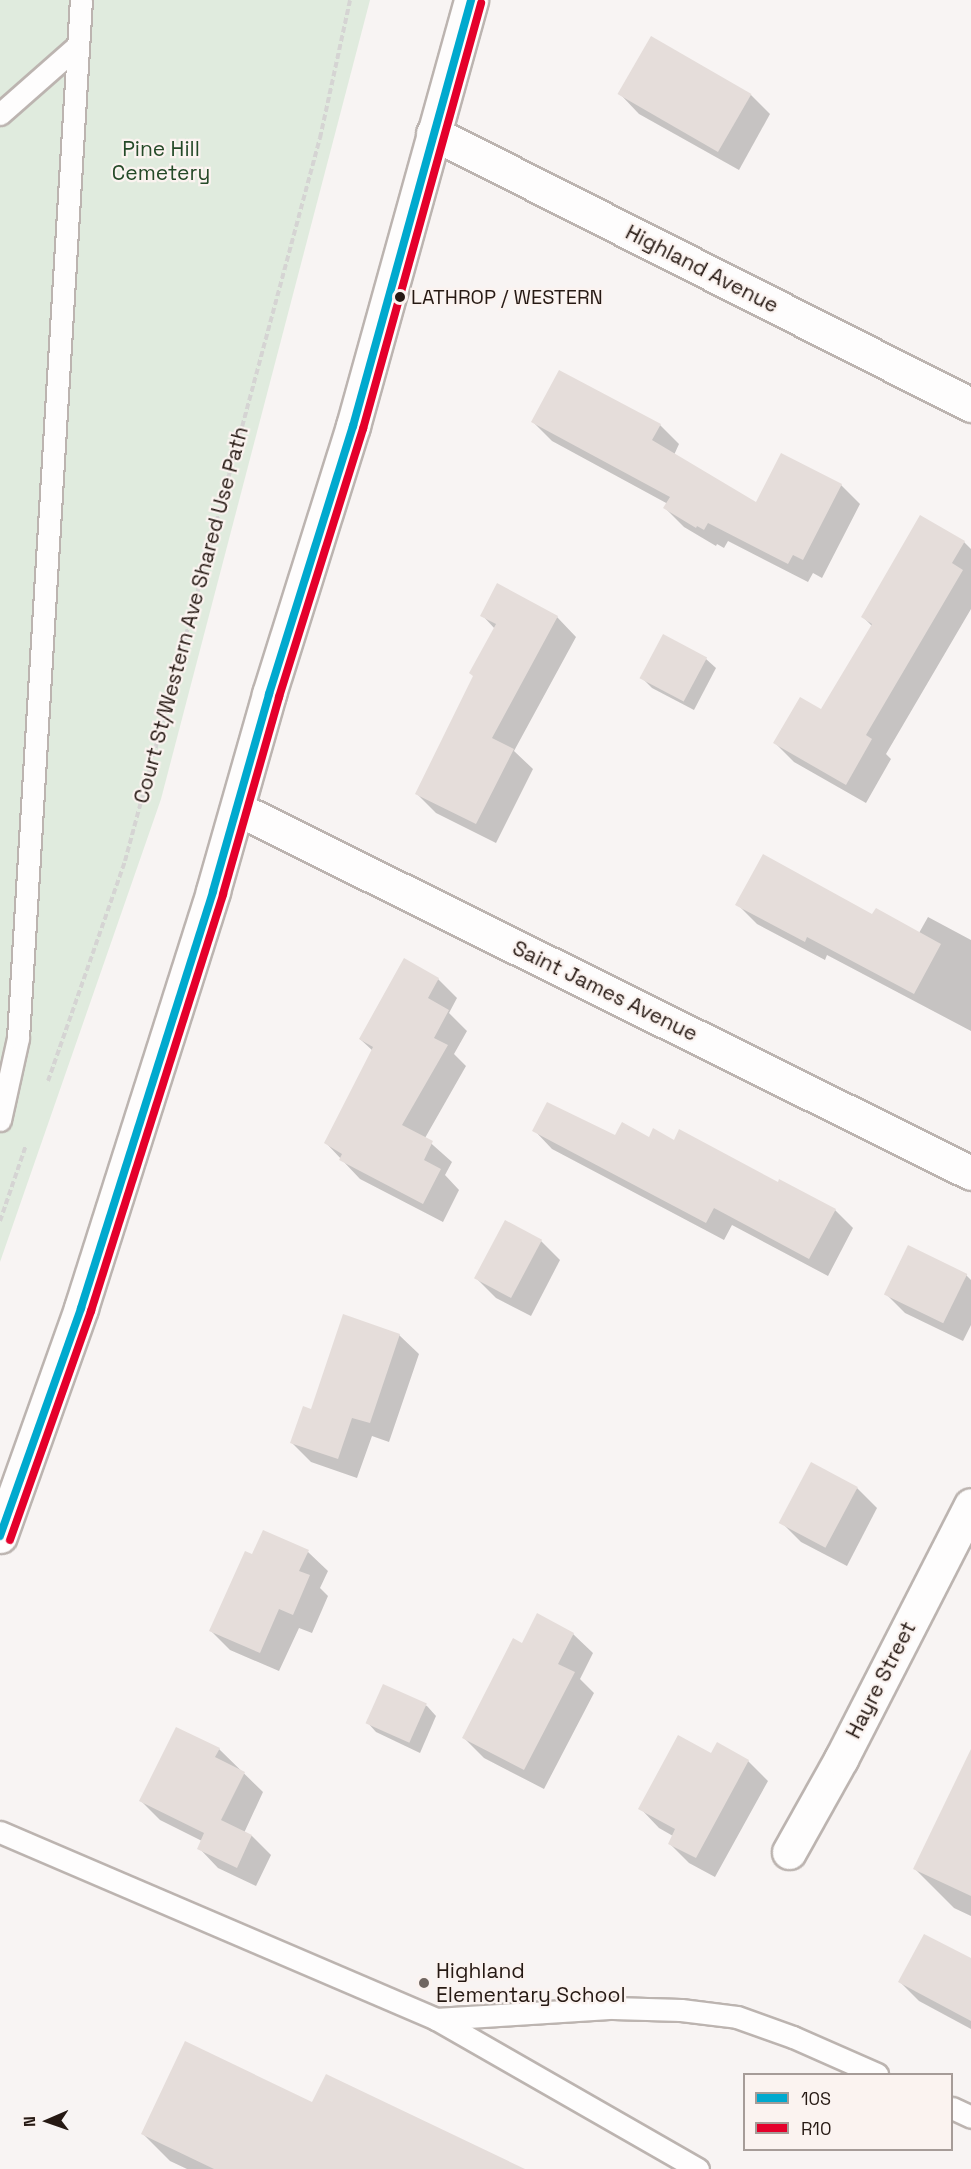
<!DOCTYPE html>
<style>
body{margin:0}
#map{position:relative;width:971px;height:2169px;overflow:hidden;background:#f8f4f3;font-family:"Space Grotesk",sans-serif}
div>[style]{position:absolute}
.green>*{inset:0;background:#e0ebde}
.shadow>*{inset:0;background:#0003}
.building>*{inset:0;background:#e5ddda;transform-origin:0 0}
.path>*{height:4px;margin-top:-2px;transform-origin:0;background:repeating-linear-gradient(90deg,#d5d4d3 0 6px,transparent 0 9px)}
.roads{filter:drop-shadow(2px 0 #bcb4b0) drop-shadow(-2px 0 #bcb4b0) drop-shadow(0 2px #bcb4b0) drop-shadow(0 -2px #bcb4b0)}
.service>*{height:21px;margin:-10.5px;padding:0 10.5px;transform-origin:10.5px;border-radius:10.5px;background:#fefdfd}
.minor>*{height:33px;margin:-16.5px;padding:0 16.5px;transform-origin:16.5px;border-radius:16.5px;background:#fefdfd}
.secondary>*{height:33px;margin:-16.5px;padding:0 16.5px;transform-origin:16.5px;border-radius:16.5px;background:#fefdfd}
.bus-1>*{height:8px;margin:-4px;padding:0 4px;transform-origin:4px;border-radius:4px;background:#00a9ce}
.bus-2>*{height:8px;margin:-4px;padding:0 4px;transform-origin:4px;border-radius:4px;background:#e4002b}
.dots>*{width:16px;height:16px;translate:-50% -50%;box-sizing:border-box;border:3px solid #fbf3f0;border-radius:50%}
span{translate:-50% -50%;white-space:nowrap;text-align:center;line-height:1.15;-webkit-text-stroke:4.5px #fbf3f0;paint-order:stroke}
.bus-label{font-size:20px;color:#261913}
.left{translate:0 -50%;text-align:left}
.park-label{font-size:21px;color:#254a28}
.street-label{font-size:21px;color:#261913}
.poi-label{font-size:21px;color:#261913}
.legend{position:absolute;left:743px;top:2073px;width:210px;height:78px;box-sizing:border-box;background:#fbf3f0;border:2px solid #a69c98;margin:0;padding:8px 10px;list-style:none;font-size:18px;color:#261913}
.legend li{display:flex;align-items:center;gap:12px;height:30px}
.legend b{width:30px;border:2px solid #a69c98}
.north{position:absolute;left:18px;top:2091px;width:60px;height:60px;-webkit-text-stroke:4px #fbf3f0;paint-order:stroke;rotate:268deg;font-size:16px;font-weight:700;line-height:24px;text-align:center;color:#261913}
.north::after{content:'';display:block;margin:auto;width:21px;height:27px;background:#261913;clip-path:polygon(50% 0,100% 100%,50% 72%,0 100%)}
</style>
<div id="map">
<div class="green">
<div style="clip-path:polygon(0 0,370px 0,161px 799px,0 1262px)"></div>
</div>
<div class="shadow">
<div style="clip-path:polygon(620px 94px,751px 95px,770px 114px,739px 170px,639px 114px)"></div>
<div style="clip-path:polygon(533px 422px,660px 425px,679px 444px,674px 455px,757px 504px,841px 485px,860px 504px,822px 578px,813px 573px,808px 582px,728px 541px,724px 548px,717px 544px,716px 546px,684px 527px,665px 508px,668px 504px,552px 441px)"></div>
<div style="clip-path:polygon(964px 542px,971px 549px,971px 609px,886px 754px,891px 759px,866px 803px,794px 762px,775px 743px,822px 711px,872px 626px,863px 617px)"></div>
<div style="clip-path:polygon(482px 615px,557px 617px,576px 637px,514px 751px,533px 769px,496px 843px,436px 813px,417px 794px,475px 677px,495px 629px)"></div>
<div style="clip-path:polygon(706px 659px,716px 668px,694px 710px,652px 688px,642px 678px)"></div>
<div style="clip-path:polygon(737px 904px,873px 916px,919px 933px,928px 917px,971px 940px,971px 1031px,827px 955px,825px 960px,757px 924px)"></div>
<div style="clip-path:polygon(438px 979px,457px 998px,449px 1013px,467px 1031px,454px 1054px,466px 1066px,425px 1138px,452px 1162px,445px 1175px,459px 1190px,443px 1222px,360px 1179px,326px 1143px,373px 1051px,360px 1039px)"></div>
<div style="clip-path:polygon(534px 1130px,675px 1142px,835px 1210px,853px 1228px,828px 1276px,732px 1225px,724px 1240px,552px 1149px)"></div>
<div style="clip-path:polygon(541px 1241px,560px 1260px,531px 1316px,496px 1298px,476px 1278px)"></div>
<div style="clip-path:polygon(966px 1275px,971px 1280px,971px 1325px,963px 1341px,905px 1313px,886px 1294px)"></div>
<div style="clip-path:polygon(399px 1335px,419px 1354px,389px 1442px,372px 1436px,357px 1478px,311px 1462px,292px 1443px,311px 1411px)"></div>
<div style="clip-path:polygon(812px 1465px,857px 1488px,877px 1508px,847px 1566px,801px 1542px,781px 1522px)"></div>
<div style="clip-path:polygon(308px 1552px,328px 1571px,320px 1588px,328px 1596px,312px 1633px,299px 1628px,279px 1671px,230px 1650px,211px 1631px,253px 1556px)"></div>
<div style="clip-path:polygon(573px 1634px,593px 1653px,580px 1679px,594px 1693px,544px 1789px,484px 1758px,464px 1738px,523px 1645px)"></div>
<div style="clip-path:polygon(384px 1686px,427px 1706px,436px 1716px,420px 1753px,376px 1732px,367px 1722px)"></div>
<div style="clip-path:polygon(717px 1744px,748px 1761px,768px 1781px,715px 1877px,689px 1863px,670px 1844px,673px 1836px,659px 1828px,640px 1808px,712px 1755px)"></div>
<div style="clip-path:polygon(219px 1749px,263px 1792px,244px 1833px,252px 1836px,271px 1855px,256px 1886px,218px 1868px,199px 1848px,202px 1841px,160px 1820px,141px 1801px)"></div>
<div style="clip-path:polygon(971px 1814px,971px 1916px,954px 1908px,915px 1869px)"></div>
<div style="clip-path:polygon(971px 1959px,971px 2029px,919px 2001px,900px 1982px)"></div>
<div style="clip-path:polygon(313px 2104px,502px 2169px,187px 2169px,170px 2161px,143px 2134px)"></div>
</div>
<div class="building">
<div style="left:651px;top:36px;width:116px;height:67px;rotate:30deg"></div>
<div style="clip-path:polygon(559px 370px,661px 424px,652px 440px,756px 502px,781px 453px,842px 484px,803px 560px,793px 555px,788px 564px,708px 523px,704px 530px,697px 526px,696px 528px,663px 508px,670px 497px,531px 422px)"></div>
<div style="clip-path:polygon(920px 515px,965px 541px,952px 563px,963px 570px,866px 735px,872px 739px,846px 785px,773px 743px,800px 697px,821px 709px,872px 624px,861px 617px)"></div>
<div style="clip-path:polygon(497px 583px,558px 616px,492px 738px,514px 749px,476px 824px,415px 794px,473px 676px,469px 673px,496px 624px,480px 616px)"></div>
<div style="left:663px;top:634px;width:50px;height:50px;rotate:28deg"></div>
<div style="clip-path:polygon(763px 854px,872px 914px,876px 908px,941px 944px,914px 994px,807px 937px,805px 942px,735px 905px)"></div>
<div style="clip-path:polygon(404px 958px,439px 978px,428px 998px,449px 1010px,434px 1038px,448px 1045px,402px 1125px,433px 1141px,424px 1160px,441px 1169px,423px 1204px,339px 1160px,342px 1154px,324px 1143px,373px 1047px,359px 1039px)"></div>
<div style="clip-path:polygon(547px 1102px,615px 1135px,622px 1122px,649px 1137px,653px 1128px,674px 1140px,679px 1129px,778px 1182px,779px 1179px,836px 1209px,809px 1259px,714px 1208px,706px 1223px,532px 1131px)"></div>
<div style="left:505px;top:1220px;width:42px;height:66px;rotate:28deg"></div>
<div style="left:908px;top:1245px;width:66px;height:55px;rotate:26deg"></div>
<div style="clip-path:polygon(343px 1314px,400px 1334px,370px 1423px,352px 1418px,338px 1459px,290px 1443px,303px 1406px,311px 1409px)"></div>
<div style="left:811px;top:1462px;width:53px;height:69px;rotate:28deg"></div>
<div style="clip-path:polygon(263px 1530px,309px 1550px,299px 1571px,310px 1575px,293px 1615px,279px 1609px,260px 1653px,209px 1631px,245px 1551px,252px 1554px)"></div>
<div style="clip-path:polygon(537px 1613px,574px 1633px,558px 1664px,575px 1672px,524px 1770px,462px 1738px,513px 1638px,522px 1643px)"></div>
<div style="left:383px;top:1684px;width:48px;height:43px;rotate:24deg"></div>
<div style="clip-path:polygon(176px 1727px,220px 1748px,215px 1757px,245px 1772px,221px 1820px,252px 1835px,237px 1868px,197px 1849px,204px 1833px,139px 1801px)"></div>
<div style="clip-path:polygon(678px 1735px,711px 1753px,717px 1742px,749px 1760px,696px 1858px,668px 1844px,675px 1829px,638px 1809px)"></div>
<div style="clip-path:polygon(971px 1749px,971px 1896px,913px 1869px)"></div>
<div style="clip-path:polygon(924px 1934px,971px 1958px,971px 2021px,898px 1982px)"></div>
<div style="clip-path:polygon(185px 2041px,312px 2102px,326px 2074px,525px 2169px,214px 2169px,141px 2134px)"></div>
</div>
<div class="path">
<div style="left:48px;top:1081px;width:233px;rotate:-70.7deg"></div>
<div style="left:125px;top:861px;width:749px;rotate:-74.91deg"></div>
<div style="left:320px;top:138px;width:141px;rotate:-77.7deg"></div>
<div style="left:0;top:1221px;width:80px;rotate:-71.1deg"></div>
</div>
<div class="roads">
<div class="service">
<div style="left:0;top:114px;width:101px;rotate:-41.4deg"></div>
<div style="left:0;top:1120px;width:84px;rotate:-77.6deg"></div>
<div style="left:18px;top:1038px;width:1040px;rotate:-86.53deg"></div>
<div style="left:0;top:1832px;width:474px;rotate:23.2deg"></div>
<div style="left:952px;top:2108px;width:21px;rotate:25deg"></div>
<div style="left:698px;top:2169px;width:302px;rotate:-150.2deg"></div>
<div style="left:436px;top:2019px;width:177px;rotate:-3.6deg"></div>
<div style="left:613px;top:2008px;width:68px;rotate:1.7deg"></div>
<div style="left:681px;top:2010px;width:56px;rotate:7.1deg"></div>
<div style="left:737px;top:2017px;width:59px;rotate:19.7deg"></div>
<div style="left:793px;top:2037px;width:92px;rotate:23.8deg"></div>
</div>
<div class="minor">
<div style="left:433px;top:133px;width:603px;rotate:26.82deg"></div>
<div style="left:238px;top:809px;width:818px;rotate:26.41deg"></div>
<div style="left:789px;top:1852px;width:107px;rotate:-60.8deg"></div>
<div style="left:841px;top:1759px;width:285px;rotate:-62.9deg"></div>
</div>
<div class="secondary">
<div style="left:0;top:1536px;width:242px;rotate:-70.4deg"></div>
<div style="left:81px;top:1308px;width:437px;rotate:-72.4deg"></div>
<div style="left:213px;top:891px;width:205px;rotate:-74.1deg"></div>
<div style="left:269px;top:694px;width:281px;rotate:-72.6deg"></div>
<div style="left:353px;top:426px;width:442px;rotate:-74.5deg"></div>
</div>
</div>
<div class="bus-1">
<div style="left:0;top:1536px;width:242px;rotate:-70.4deg"></div>
<div style="left:81px;top:1308px;width:437px;rotate:-72.4deg"></div>
<div style="left:213px;top:891px;width:205px;rotate:-74.1deg"></div>
<div style="left:269px;top:694px;width:281px;rotate:-72.6deg"></div>
<div style="left:353px;top:426px;width:442px;rotate:-74.5deg"></div>
</div>
<div class="bus-2">
<div style="left:10px;top:1540px;width:243px;rotate:-70.5deg"></div>
<div style="left:91px;top:1311px;width:437px;rotate:-72.4deg"></div>
<div style="left:223px;top:894px;width:205px;rotate:-74.1deg"></div>
<div style="left:279px;top:697px;width:281px;rotate:-72.6deg"></div>
<div style="left:363px;top:429px;width:442px;rotate:-74.5deg"></div>
</div>
<div class="dots">
<div style="left:400px;top:297px;background:#261913"></div>
<div style="left:424px;top:1983px;background:#706661"></div>
</div>
<div class="bus-label">
<span class="left" style="left:411px;top:297px">LATHROP / WESTERN</span>
</div>
<div class="park-label">
<span style="left:161px;top:161px">Pine Hill<br>Cemetery</span>
</div>
<div class="street-label">
<span style="left:702px;top:269px;rotate:27deg">Highland Avenue</span>
<span style="left:191px;top:615px;rotate:-75deg">Court St/Western Ave Shared Use Path</span>
<span style="left:605px;top:991px;rotate:26deg">Saint James Avenue</span>
<span style="left:881px;top:1680px;rotate:-63deg">Hayre Street</span>
</div>
<div class="poi-label">
<span class="left" style="left:436px;top:1983px">Highland<br>Elementary School</span>
</div>
<ul class="legend">
<li><b style="height:8px;background:#00a9ce"></b>10S</li>
<li><b style="height:8px;background:#e4002b"></b>R10</li>
</ul>
<div class="north">N</div>
</div>
